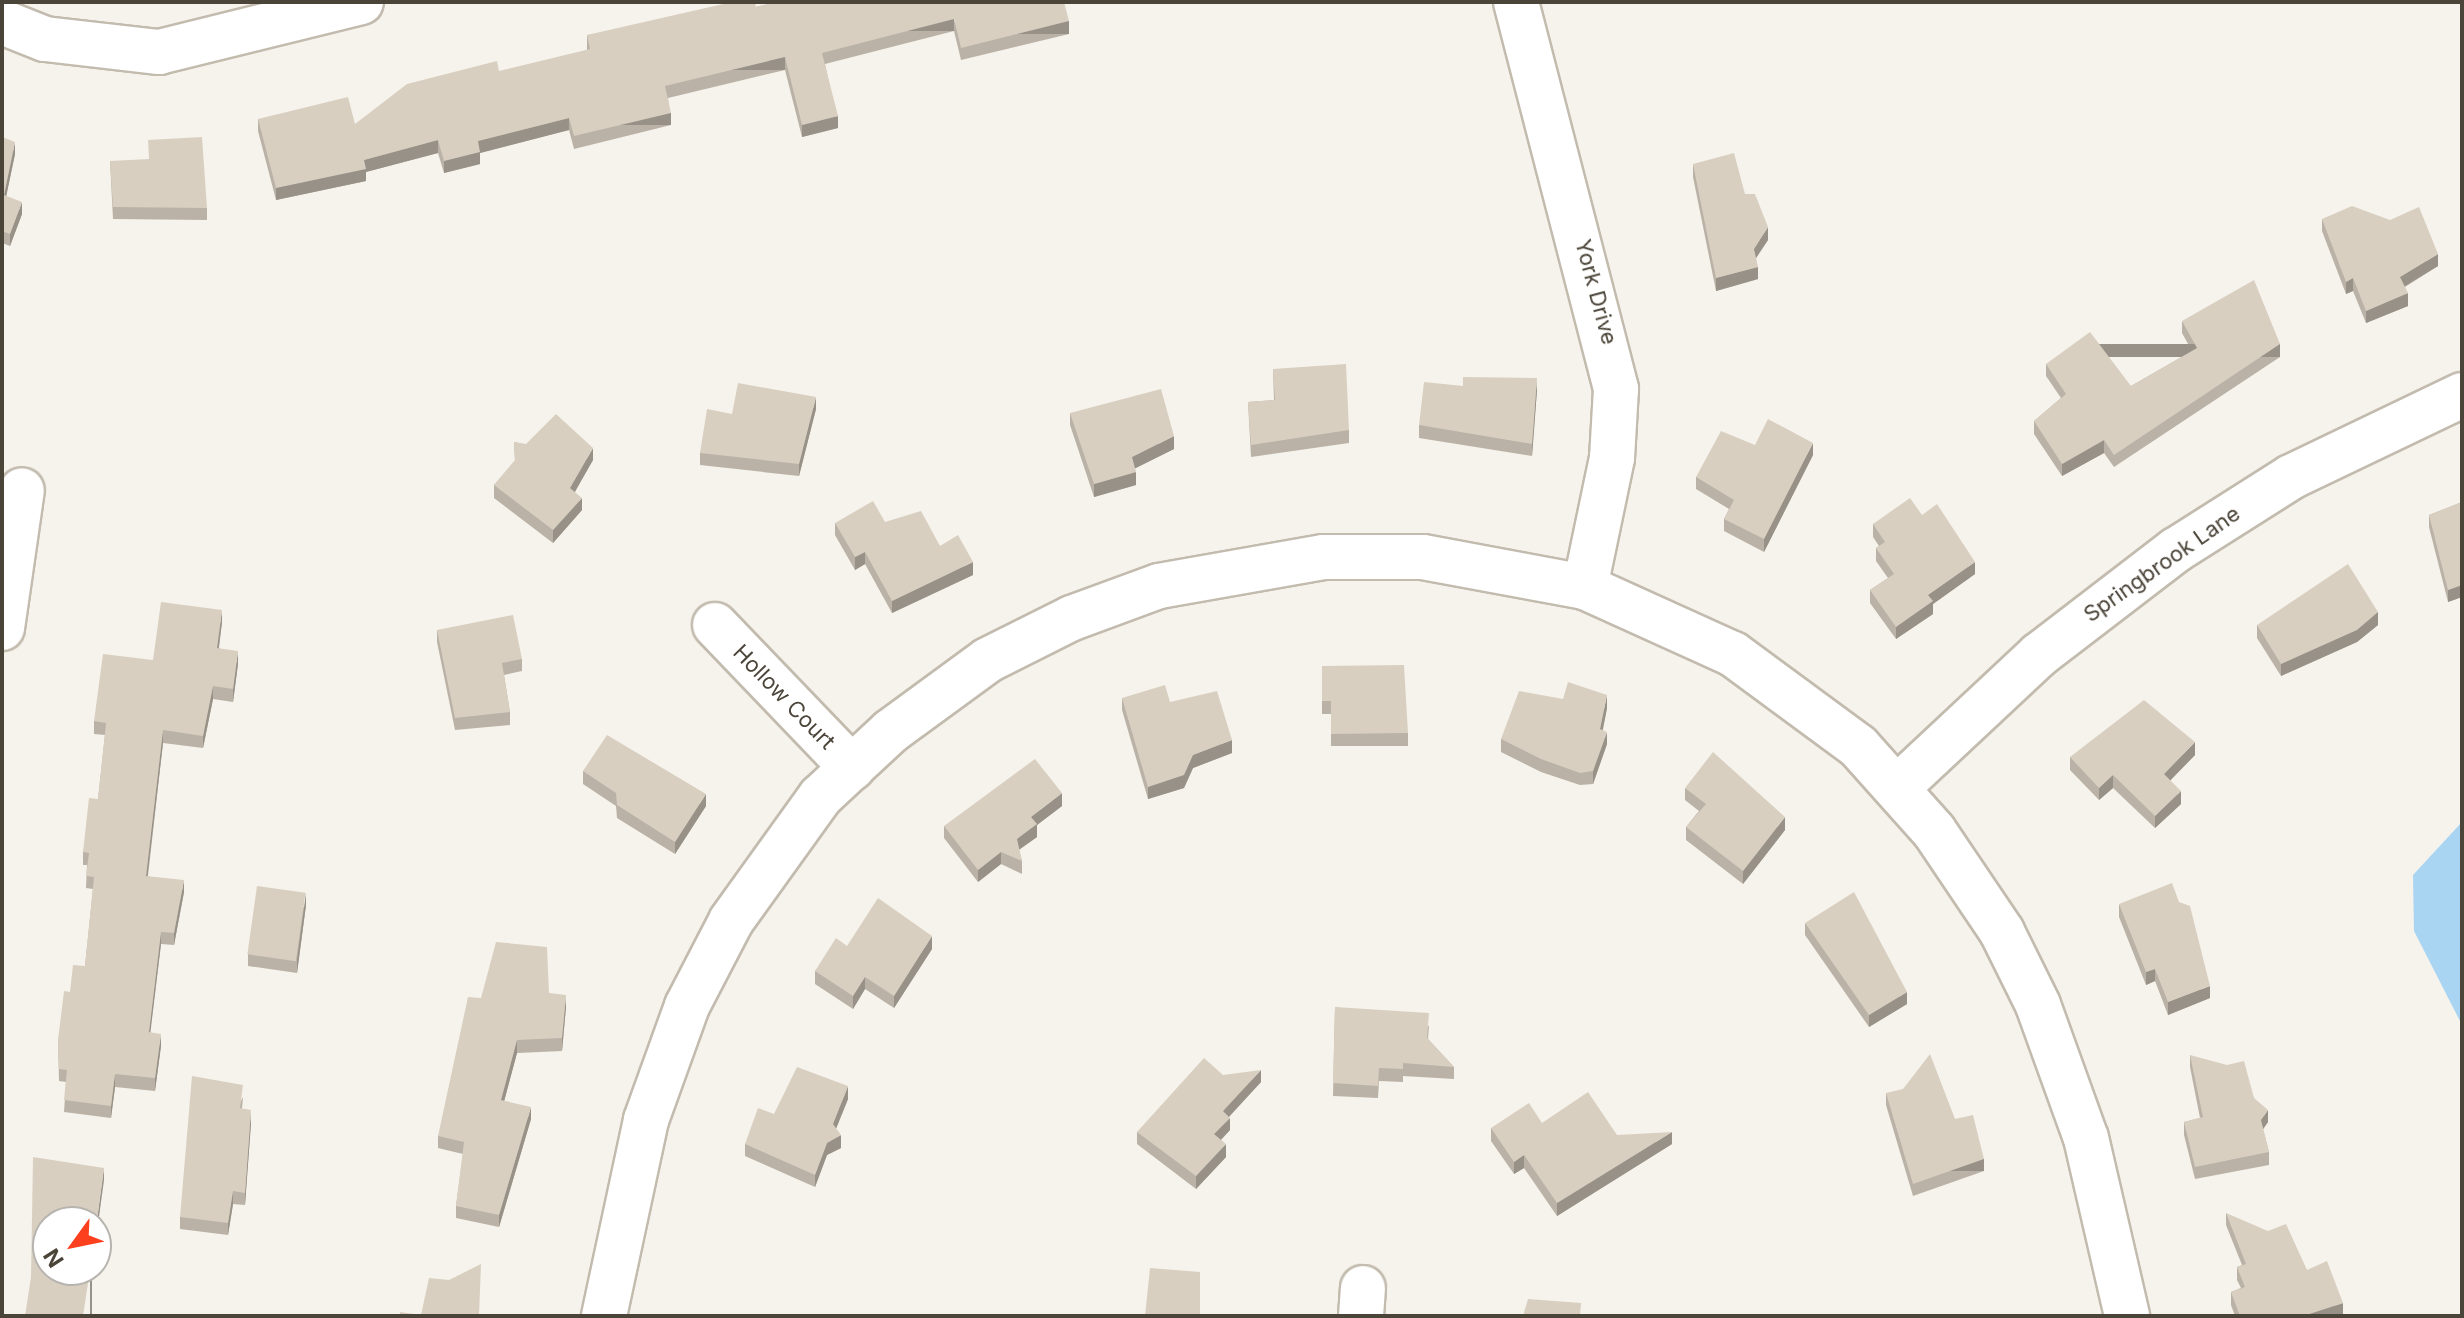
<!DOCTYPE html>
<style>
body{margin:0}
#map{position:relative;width:2464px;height:1318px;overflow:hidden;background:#f6f3ec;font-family:Inter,sans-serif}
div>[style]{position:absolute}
.water>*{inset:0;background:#a9d4f2}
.roads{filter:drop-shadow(2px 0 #c2bbae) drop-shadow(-2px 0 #c2bbae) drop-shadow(0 2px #c2bbae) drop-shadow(0 -2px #c2bbae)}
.minor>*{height:44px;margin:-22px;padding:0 22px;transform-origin:22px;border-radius:22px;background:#fff}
.wall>*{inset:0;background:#bab2a6}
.shaded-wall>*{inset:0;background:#979187;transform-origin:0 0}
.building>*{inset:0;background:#d8cfc1;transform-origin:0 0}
span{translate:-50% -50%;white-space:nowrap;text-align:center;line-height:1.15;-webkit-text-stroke:6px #fff;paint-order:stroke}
.street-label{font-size:22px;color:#4b4439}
.frame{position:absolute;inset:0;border:4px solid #4b4439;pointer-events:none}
.north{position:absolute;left:32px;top:1206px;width:80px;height:80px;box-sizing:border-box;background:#fff;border:2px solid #b7b4b0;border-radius:50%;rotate:237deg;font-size:22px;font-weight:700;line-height:32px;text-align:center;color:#4b4439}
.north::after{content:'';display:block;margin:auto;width:28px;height:36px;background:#fc3f1d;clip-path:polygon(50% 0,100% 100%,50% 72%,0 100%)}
</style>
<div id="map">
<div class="water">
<div style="clip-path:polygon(2462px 822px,2462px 1025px,2414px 931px,2413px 875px)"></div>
</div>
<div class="roads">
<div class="minor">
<div style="left:1516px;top:2px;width:400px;rotate:75.5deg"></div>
<div style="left:1616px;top:389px;width:69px;rotate:93.3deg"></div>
<div style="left:1612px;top:458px;width:132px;rotate:101.8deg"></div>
<div style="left:2px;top:22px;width:46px;rotate:21.6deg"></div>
<div style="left:45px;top:39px;width:115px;rotate:6.5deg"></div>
<div style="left:159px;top:52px;width:208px;rotate:-13.9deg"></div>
<div style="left:715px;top:625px;width:198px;rotate:46.2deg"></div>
<div style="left:2px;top:628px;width:139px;rotate:-81.8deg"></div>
<div style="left:1899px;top:786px;width:192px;rotate:-43.1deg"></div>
<div style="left:2039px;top:655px;width:173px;rotate:-37.5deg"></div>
<div style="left:2176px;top:550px;width:136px;rotate:-32.4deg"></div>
<div style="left:2291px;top:477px;width:190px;rotate:-25.6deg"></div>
<div style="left:604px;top:1316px;width:200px;rotate:-77.9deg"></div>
<div style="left:646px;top:1120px;width:121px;rotate:-70.2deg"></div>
<div style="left:687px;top:1006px;width:96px;rotate:-62.6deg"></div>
<div style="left:731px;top:921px;width:153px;rotate:-54.3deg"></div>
<div style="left:820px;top:797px;width:97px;rotate:-42.9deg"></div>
<div style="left:891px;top:731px;width:120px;rotate:-36.2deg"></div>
<div style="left:988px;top:660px;width:94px;rotate:-26.6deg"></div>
<div style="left:1072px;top:618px;width:93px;rotate:-20.2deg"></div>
<div style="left:1159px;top:586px;width:167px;rotate:-10deg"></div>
<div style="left:1323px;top:557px;width:100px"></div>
<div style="left:1423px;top:557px;width:165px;rotate:10.5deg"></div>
<div style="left:1585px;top:587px;width:162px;rotate:24.4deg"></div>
<div style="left:1733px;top:654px;width:155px;rotate:36.4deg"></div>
<div style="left:1858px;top:746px;width:114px;rotate:48.2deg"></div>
<div style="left:1934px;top:831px;width:122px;rotate:56deg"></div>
<div style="left:2002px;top:932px;width:81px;rotate:63.7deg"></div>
<div style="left:2038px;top:1005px;width:141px;rotate:70.2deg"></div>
<div style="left:2086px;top:1138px;width:183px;rotate:77deg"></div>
<div style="left:1361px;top:1316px;width:28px;rotate:-86deg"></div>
</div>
</div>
<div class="wall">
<div style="clip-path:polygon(776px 2px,1069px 34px,961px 60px,954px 31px,825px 64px,838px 128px,802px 137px,785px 70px,668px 98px,671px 125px,574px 149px,569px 130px,480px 153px,480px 164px,444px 173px,438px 153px,366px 172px,366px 181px,276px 200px,258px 131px,258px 119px,355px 124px,587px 50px,587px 35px,756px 7px)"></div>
<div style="clip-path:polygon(2px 137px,15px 154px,6px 196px,22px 214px,10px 246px,2px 243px)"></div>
<div style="clip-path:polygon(110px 161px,207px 208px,207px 220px,113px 219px)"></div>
<div style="clip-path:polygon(1693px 164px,1745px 194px,1768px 240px,1756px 258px,1758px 279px,1716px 291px,1693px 177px)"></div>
<div style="clip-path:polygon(2322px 219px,2438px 266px,2405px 287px,2408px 306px,2366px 323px,2353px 291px,2346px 294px,2322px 231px)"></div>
<div style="clip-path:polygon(2182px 321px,2280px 357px,2114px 467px,2104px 453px,2062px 476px,2034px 434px,2034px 421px,2061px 398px,2046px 376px,2046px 364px,2131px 386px,2192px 351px,2182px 333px)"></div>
<div style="clip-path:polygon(1273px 369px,1349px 430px,1349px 443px,1251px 457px,1248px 402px,1274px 400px)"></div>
<div style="clip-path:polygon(1463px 386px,1537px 390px,1532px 456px,1419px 438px,1419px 425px)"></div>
<div style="clip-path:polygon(816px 409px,799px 476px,700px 465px,700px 453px,732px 414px)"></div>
<div style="clip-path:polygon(1070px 413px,1174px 449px,1135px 468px,1136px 485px,1094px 497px,1070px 425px)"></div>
<div style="clip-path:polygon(514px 442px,593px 460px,575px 492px,582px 510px,553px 543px,494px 498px,494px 485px,515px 461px)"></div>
<div style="clip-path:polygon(1755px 445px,1813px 455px,1764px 552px,1724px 531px,1724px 519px,1729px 509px,1696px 489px,1696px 477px)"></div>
<div style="clip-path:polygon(2462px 502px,2462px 597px,2448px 602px,2429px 527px,2429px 515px)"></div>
<div style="clip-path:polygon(1922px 515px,1975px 574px,1933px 604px,1933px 614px,1896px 639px,1870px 603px,1870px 590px,1888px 578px,1876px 561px,1876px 548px,1879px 546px,1873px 537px,1873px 524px)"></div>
<div style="clip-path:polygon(885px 522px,940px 546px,973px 575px,892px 613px,865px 564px,855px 570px,835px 535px,835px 523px)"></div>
<div style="clip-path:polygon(222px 622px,219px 648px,238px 664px,233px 702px,213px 699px,203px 748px,163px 743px,148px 876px,184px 892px,174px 945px,161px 944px,150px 1032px,161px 1046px,155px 1091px,115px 1087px,111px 1118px,64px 1112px,66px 1082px,59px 1081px,58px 1040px,70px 992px,85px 966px,93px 889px,86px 888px,87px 865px,83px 865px,83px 852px,98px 799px,105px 735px,94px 734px,94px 721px,153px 660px)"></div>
<div style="clip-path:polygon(2257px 625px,2378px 625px,2357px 642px,2281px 676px,2257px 638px)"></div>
<div style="clip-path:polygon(437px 630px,522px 659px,522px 671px,504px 675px,510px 712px,510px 725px,455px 730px,437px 642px)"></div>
<div style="clip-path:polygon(1322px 666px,1408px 733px,1408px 746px,1331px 746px,1331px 714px,1322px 714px)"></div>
<div style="clip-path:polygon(1122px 698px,1170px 702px,1232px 753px,1193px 768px,1184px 788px,1148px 799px,1122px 710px)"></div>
<div style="clip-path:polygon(1607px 708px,1603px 730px,1607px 744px,1593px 784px,1580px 785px,1541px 772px,1501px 752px,1501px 739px)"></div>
<div style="clip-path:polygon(2195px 755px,2170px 780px,2181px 804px,2155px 828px,2113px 788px,2099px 800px,2070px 770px,2070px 757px)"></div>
<div style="clip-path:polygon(583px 771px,706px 806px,675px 854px,617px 818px,616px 806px,583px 784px)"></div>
<div style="clip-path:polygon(1685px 788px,1785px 830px,1743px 884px,1686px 840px,1686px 827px,1699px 811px,1685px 800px)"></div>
<div style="clip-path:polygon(1062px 806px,1037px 825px,1037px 837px,1019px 850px,1022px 861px,1022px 874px,1001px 864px,978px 882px,944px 838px,944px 826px)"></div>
<div style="clip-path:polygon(2119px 904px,2210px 998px,2168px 1015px,2155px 981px,2146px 985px,2119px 917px)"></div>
<div style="clip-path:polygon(306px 905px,297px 973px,248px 966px,248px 954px)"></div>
<div style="clip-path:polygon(1805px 923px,1907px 1004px,1869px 1027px,1805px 935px)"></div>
<div style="clip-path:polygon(847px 946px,932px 949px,894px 1008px,865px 989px,853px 1009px,815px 984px,815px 971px)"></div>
<div style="clip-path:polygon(549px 993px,566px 1007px,562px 1051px,517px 1053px,504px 1101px,531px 1119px,499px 1227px,456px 1218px,456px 1206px,463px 1154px,438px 1148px,438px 1136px)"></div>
<div style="clip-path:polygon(1335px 1007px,1429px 1026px,1428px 1039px,1454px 1067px,1454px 1079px,1403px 1076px,1403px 1082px,1379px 1081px,1378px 1098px,1333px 1096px)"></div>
<div style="clip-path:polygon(2190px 1055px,2254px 1098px,2268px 1122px,2263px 1129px,2269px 1152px,2269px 1165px,2195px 1179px,2184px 1135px,2184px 1122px,2200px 1118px,2190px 1067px)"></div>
<div style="clip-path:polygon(1223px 1075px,1261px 1082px,1229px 1117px,1230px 1130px,1221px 1140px,1226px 1157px,1196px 1189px,1137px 1144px,1137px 1132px)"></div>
<div style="clip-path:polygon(1886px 1093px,1955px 1119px,1984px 1171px,1913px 1196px,1886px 1105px)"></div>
<div style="clip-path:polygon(243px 1097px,242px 1109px,251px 1123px,245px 1205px,233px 1204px,228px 1235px,180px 1229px,180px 1217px)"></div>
<div style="clip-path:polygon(848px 1099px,836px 1129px,841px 1148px,827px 1155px,815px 1187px,745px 1156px,745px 1144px,774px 1114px)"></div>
<div style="clip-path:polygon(1542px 1123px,1617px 1135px,1672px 1144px,1557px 1216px,1524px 1168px,1514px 1174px,1491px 1141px,1491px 1128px)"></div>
<div style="clip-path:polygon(2226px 1213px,2307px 1270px,2343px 1315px,2235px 1316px,2231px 1305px,2231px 1292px,2241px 1288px,2237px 1280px,2237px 1267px,2242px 1265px,2226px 1225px)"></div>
</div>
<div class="shaded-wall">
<div style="left:954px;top:19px;width:12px;height:136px;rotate:90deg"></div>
<div style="left:1069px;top:21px;width:13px;height:111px;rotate:90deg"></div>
<div style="left:785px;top:57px;width:13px;height:123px;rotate:90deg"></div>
<div style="left:671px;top:113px;width:12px;height:100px;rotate:90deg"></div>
<div style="clip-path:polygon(838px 116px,838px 128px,802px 137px,802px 125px)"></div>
<div style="clip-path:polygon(569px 118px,569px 130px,480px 153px,480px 164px,444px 173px,444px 161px,478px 141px)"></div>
<div style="clip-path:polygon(438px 140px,438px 153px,366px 172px,366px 181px,276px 200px,276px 188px,364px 160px)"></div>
<div style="clip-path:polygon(15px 142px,15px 154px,4px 207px,4px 195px)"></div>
<div style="clip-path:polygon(22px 202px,22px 214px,10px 246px,10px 234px)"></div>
<div style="clip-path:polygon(1768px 227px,1768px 240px,1754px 261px,1754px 249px)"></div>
<div style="clip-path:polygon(2438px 254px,2438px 266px,2400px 289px,2400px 277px)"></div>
<div style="clip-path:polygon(1758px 267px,1758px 279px,1716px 291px,1716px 278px)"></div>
<div style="clip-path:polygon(2353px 278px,2353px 291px,2346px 294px,2346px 282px)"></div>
<div style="clip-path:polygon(2408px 293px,2408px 306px,2366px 323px,2366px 311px)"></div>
<div style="left:2280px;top:344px;width:13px;height:200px;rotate:90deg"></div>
<div style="clip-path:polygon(1537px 378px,1537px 390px,1532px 456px,1532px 444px)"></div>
<div style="clip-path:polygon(816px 397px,816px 409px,799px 476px,799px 464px)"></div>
<div style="clip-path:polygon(1174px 436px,1174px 449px,1132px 470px,1132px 457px)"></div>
<div style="clip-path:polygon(2104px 440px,2104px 453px,2062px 476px,2062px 464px)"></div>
<div style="clip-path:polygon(1813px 443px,1813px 455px,1764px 552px,1764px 539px)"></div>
<div style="clip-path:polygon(593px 448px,593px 460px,570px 500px,570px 488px)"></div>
<div style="clip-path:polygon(1136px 472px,1136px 485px,1094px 497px,1094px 484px)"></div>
<div style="clip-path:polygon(582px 498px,582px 510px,553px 543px,553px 530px)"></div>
<div style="clip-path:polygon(865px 552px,865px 564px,855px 570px,855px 557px)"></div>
<div style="clip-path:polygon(973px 562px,973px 575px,892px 613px,892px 601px)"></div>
<div style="clip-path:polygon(1975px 562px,1975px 574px,1933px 604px,1933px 614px,1896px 639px,1896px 627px,1928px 595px)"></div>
<div style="clip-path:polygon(2462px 585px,2462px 597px,2448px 602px,2448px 590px)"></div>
<div style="clip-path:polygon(222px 610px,222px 622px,217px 661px,217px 648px)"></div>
<div style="clip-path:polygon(2378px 612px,2378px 625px,2357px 642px,2281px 676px,2281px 664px)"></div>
<div style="clip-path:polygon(238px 651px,238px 664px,233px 702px,233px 689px)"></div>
<div style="clip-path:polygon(213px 686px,213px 699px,203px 748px,203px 736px)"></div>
<div style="clip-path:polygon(1607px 695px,1607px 708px,1600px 742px,1600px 729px)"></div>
<div style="clip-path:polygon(163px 730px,163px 743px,146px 888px,146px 876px)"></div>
<div style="clip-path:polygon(1607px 732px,1607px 744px,1593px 784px,1593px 771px)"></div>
<div style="clip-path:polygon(1232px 740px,1232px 753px,1193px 768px,1184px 788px,1148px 799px,1148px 787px,1193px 755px)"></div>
<div style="clip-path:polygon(2195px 742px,2195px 755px,2164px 787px,2164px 774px)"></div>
<div style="clip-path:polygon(2113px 775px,2113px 788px,2099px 800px,2099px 788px)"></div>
<div style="clip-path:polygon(2181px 791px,2181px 804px,2155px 828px,2155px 816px)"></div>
<div style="clip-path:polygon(1062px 793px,1062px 806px,1037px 825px,1037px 837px,1017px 851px,1017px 839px,1031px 817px)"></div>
<div style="clip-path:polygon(706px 794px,706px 806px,675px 854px,675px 842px)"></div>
<div style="clip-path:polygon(1785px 817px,1785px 830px,1743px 884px,1743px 871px)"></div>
<div style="clip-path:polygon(1001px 852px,1001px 864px,978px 882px,978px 870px)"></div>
<div style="clip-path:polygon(184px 880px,184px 892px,174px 945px,174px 933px)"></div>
<div style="clip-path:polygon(306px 893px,306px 905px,297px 973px,297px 960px)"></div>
<div style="clip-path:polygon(161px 932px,161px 944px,149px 1044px,149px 1032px)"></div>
<div style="clip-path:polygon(932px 936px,932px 949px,894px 1008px,894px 996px)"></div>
<div style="clip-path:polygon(2155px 969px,2155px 981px,2146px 985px,2146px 972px)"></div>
<div style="clip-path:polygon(865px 977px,865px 989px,853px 1009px,853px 996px)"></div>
<div style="clip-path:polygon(2210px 986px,2210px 998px,2168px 1015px,2168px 1002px)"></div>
<div style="clip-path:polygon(1907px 992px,1907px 1004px,1869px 1027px,1869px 1015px)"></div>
<div style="clip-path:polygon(566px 995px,566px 1007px,562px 1051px,562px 1038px)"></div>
<div style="clip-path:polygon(161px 1034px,161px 1046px,155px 1091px,155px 1078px)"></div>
<div style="clip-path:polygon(517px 1040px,517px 1053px,501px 1113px,501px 1100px)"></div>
<div style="clip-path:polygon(1261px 1070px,1261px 1082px,1223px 1123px,1223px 1111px)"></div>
<div style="clip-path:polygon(115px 1074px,115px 1087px,111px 1118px,111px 1106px)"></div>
<div style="clip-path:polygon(848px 1086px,848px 1099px,833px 1136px,833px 1124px)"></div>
<div style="clip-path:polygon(531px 1107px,531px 1119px,499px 1227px,499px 1215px)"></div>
<div style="clip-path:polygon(251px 1110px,251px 1123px,245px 1205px,245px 1193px)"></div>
<div style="clip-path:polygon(2268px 1110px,2268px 1122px,2261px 1132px,2261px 1120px)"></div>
<div style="clip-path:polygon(1230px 1118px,1230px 1130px,1214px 1147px,1214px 1134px)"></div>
<div style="clip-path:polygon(1672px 1132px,1672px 1144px,1557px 1216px,1557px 1203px)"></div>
<div style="clip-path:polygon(841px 1135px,841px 1148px,827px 1155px,815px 1187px,815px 1175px,827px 1143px)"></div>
<div style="clip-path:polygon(1226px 1144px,1226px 1157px,1196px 1189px,1196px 1176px)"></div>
<div style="clip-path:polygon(1524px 1155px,1524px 1168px,1514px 1174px,1514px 1162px)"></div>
<div style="left:1984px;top:1159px;width:12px;height:75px;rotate:90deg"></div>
<div style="clip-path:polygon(104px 1168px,104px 1180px,96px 1239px,96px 1227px)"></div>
<div style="clip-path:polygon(233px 1191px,233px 1204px,228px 1235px,228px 1223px)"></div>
<div style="left:90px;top:1270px;width:2px;height:47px"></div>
<div style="clip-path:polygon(2343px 1303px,2343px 1315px,2340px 1316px,2303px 1316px)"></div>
</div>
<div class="building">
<div style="clip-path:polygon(732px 2px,755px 2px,756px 7px,776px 2px,1064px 2px,1069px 21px,961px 48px,954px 19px,822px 53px,838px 116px,802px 125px,785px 57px,665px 86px,671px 113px,574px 136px,569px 118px,478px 141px,480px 152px,444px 161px,438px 140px,364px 160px,366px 169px,276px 188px,258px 119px,348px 97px,355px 124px,407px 84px,497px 61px,499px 71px,590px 49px,587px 35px)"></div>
<div style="clip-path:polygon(2px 137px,15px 142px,4px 195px,22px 202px,10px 234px,2px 231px)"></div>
<div style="clip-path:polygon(202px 137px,207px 208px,113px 207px,110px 161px,149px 159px,148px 140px)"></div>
<div style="clip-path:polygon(1734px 153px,1745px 194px,1755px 194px,1768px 227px,1754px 249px,1758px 267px,1716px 278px,1693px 164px)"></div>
<div style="clip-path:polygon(2352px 206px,2390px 220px,2419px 207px,2438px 254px,2400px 277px,2408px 293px,2366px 311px,2353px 278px,2346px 282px,2322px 219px)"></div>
<div style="clip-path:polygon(2254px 280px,2280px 344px,2114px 455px,2104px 440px,2062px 464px,2034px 421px,2066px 394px,2046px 364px,2090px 332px,2131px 386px,2197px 348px,2182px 321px)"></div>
<div style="clip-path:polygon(1346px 364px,1349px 430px,1251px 445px,1248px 402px,1275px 400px,1273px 369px)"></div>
<div style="clip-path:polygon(1463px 377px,1537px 378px,1532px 444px,1419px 425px,1424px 382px,1463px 386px)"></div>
<div style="clip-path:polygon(738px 383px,816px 397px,799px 464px,700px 453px,707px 409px,732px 414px)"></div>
<div style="clip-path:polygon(1161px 389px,1174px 436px,1132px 457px,1136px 472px,1094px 484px,1070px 413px)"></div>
<div style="clip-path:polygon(556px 414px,593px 448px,570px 488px,582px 498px,553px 530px,494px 485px,515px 460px,514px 442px,526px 444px)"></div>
<div style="clip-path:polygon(1768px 419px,1813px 443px,1764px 539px,1724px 519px,1734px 500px,1696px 477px,1721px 431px,1755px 445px)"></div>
<div style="clip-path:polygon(1910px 498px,1922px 515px,1937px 504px,1975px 562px,1928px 595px,1933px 601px,1896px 627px,1870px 590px,1894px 574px,1876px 548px,1885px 542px,1873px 524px)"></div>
<div style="clip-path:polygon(873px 501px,885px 522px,921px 511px,940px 546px,958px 535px,973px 562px,892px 601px,865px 552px,855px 557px,835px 523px)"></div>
<div style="clip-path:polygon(2462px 502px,2462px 585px,2448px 590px,2429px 515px)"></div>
<div style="clip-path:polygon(2348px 564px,2378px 612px,2357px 630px,2281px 664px,2257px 625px)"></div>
<div style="clip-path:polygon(161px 602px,222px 610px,217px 648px,238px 651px,233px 689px,213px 686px,203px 736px,163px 730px,146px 876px,184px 880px,174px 933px,161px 932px,149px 1032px,161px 1034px,155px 1078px,115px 1074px,111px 1106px,64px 1100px,67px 1070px,59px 1069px,58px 1040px,64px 991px,70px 992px,73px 965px,85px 966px,94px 877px,86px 876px,89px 853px,83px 852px,89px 798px,98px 799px,106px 723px,94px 721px,103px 654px,153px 660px)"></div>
<div style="clip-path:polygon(513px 615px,522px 659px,502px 663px,510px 712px,455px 718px,437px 630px)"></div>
<div style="clip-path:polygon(1404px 665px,1408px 733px,1331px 734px,1331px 701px,1322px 701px,1322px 666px)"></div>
<div style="clip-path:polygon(1568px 682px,1607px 695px,1600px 729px,1607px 732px,1593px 771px,1580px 773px,1541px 759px,1501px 739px,1519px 691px,1563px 699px)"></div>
<div style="clip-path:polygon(1165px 685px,1170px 702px,1217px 691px,1232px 740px,1193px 755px,1184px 775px,1148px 787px,1122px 698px)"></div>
<div style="clip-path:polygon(2144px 700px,2195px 742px,2164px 774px,2181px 791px,2155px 816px,2113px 775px,2099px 788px,2070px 757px)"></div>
<div style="clip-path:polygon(607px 735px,706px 794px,675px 842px,617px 805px,616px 793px,583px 771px)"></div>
<div style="clip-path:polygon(1713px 752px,1785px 817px,1743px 871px,1686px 827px,1706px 804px,1685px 788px)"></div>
<div style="clip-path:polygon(1035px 759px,1062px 793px,1031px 817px,1037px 824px,1017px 839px,1022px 861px,1001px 852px,978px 870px,944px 826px)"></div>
<div style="clip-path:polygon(2172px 883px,2179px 902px,2190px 906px,2210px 986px,2168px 1002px,2155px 969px,2146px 972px,2119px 904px)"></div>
<div style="left:257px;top:886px;width:49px;height:69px;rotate:8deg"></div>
<div style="clip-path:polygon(1854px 892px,1907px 992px,1869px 1015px,1805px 923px)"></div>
<div style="clip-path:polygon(878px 898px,932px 936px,894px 996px,865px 977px,853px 996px,815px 971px,836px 938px,847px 946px)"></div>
<div style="clip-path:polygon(496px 942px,547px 947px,549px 993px,566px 995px,562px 1038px,517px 1040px,501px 1100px,531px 1107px,499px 1215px,456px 1206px,464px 1142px,438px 1136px,468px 997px,481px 998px)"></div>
<div style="clip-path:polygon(1335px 1007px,1429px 1013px,1427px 1038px,1454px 1067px,1403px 1063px,1403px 1069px,1379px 1068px,1378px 1086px,1333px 1083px)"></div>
<div style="clip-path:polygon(1930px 1054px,1955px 1119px,1973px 1115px,1984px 1159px,1913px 1184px,1886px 1093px,1903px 1089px)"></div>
<div style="clip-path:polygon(2190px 1055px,2227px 1065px,2244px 1061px,2254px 1098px,2268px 1110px,2261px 1120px,2269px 1152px,2195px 1167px,2184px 1122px,2203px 1117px)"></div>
<div style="clip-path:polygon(1204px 1058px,1223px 1075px,1261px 1070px,1223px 1111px,1230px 1118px,1214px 1134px,1226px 1144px,1196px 1176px,1137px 1132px)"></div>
<div style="clip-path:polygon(797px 1067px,848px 1086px,833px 1124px,841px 1135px,827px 1143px,815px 1175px,745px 1144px,758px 1108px,774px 1114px)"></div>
<div style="clip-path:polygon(192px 1076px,243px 1085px,240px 1108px,251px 1110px,245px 1193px,233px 1191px,228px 1223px,180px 1217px)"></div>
<div style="clip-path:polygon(1588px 1092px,1617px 1135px,1672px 1132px,1557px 1203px,1524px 1155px,1514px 1162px,1491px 1128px,1529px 1103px,1542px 1123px)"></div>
<div style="clip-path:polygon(33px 1157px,104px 1168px,96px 1227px,96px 1222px,48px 1222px,48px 1270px,90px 1270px,83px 1316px,25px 1316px,31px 1277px)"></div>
<div style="clip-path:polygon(2226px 1213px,2268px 1231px,2286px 1224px,2307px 1270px,2327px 1261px,2343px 1303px,2303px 1316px,2240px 1316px,2231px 1292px,2245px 1287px,2237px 1267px,2246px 1264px)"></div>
<div style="clip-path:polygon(481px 1264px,479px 1316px,400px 1316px,400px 1312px,421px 1315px,429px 1278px,449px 1280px)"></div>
<div style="clip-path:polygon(1150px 1268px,1200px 1272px,1200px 1316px,1145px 1316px)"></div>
<div style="clip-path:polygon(1528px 1299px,1581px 1303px,1580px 1316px,1523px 1316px)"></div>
</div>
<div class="street-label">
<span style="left:1596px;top:292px;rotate:75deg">York Drive</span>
<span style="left:2162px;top:564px;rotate:-35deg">Springbrook Lane</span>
<span style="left:784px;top:697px;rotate:46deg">Hollow Court</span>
</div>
<div class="frame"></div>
<div class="north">N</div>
</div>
